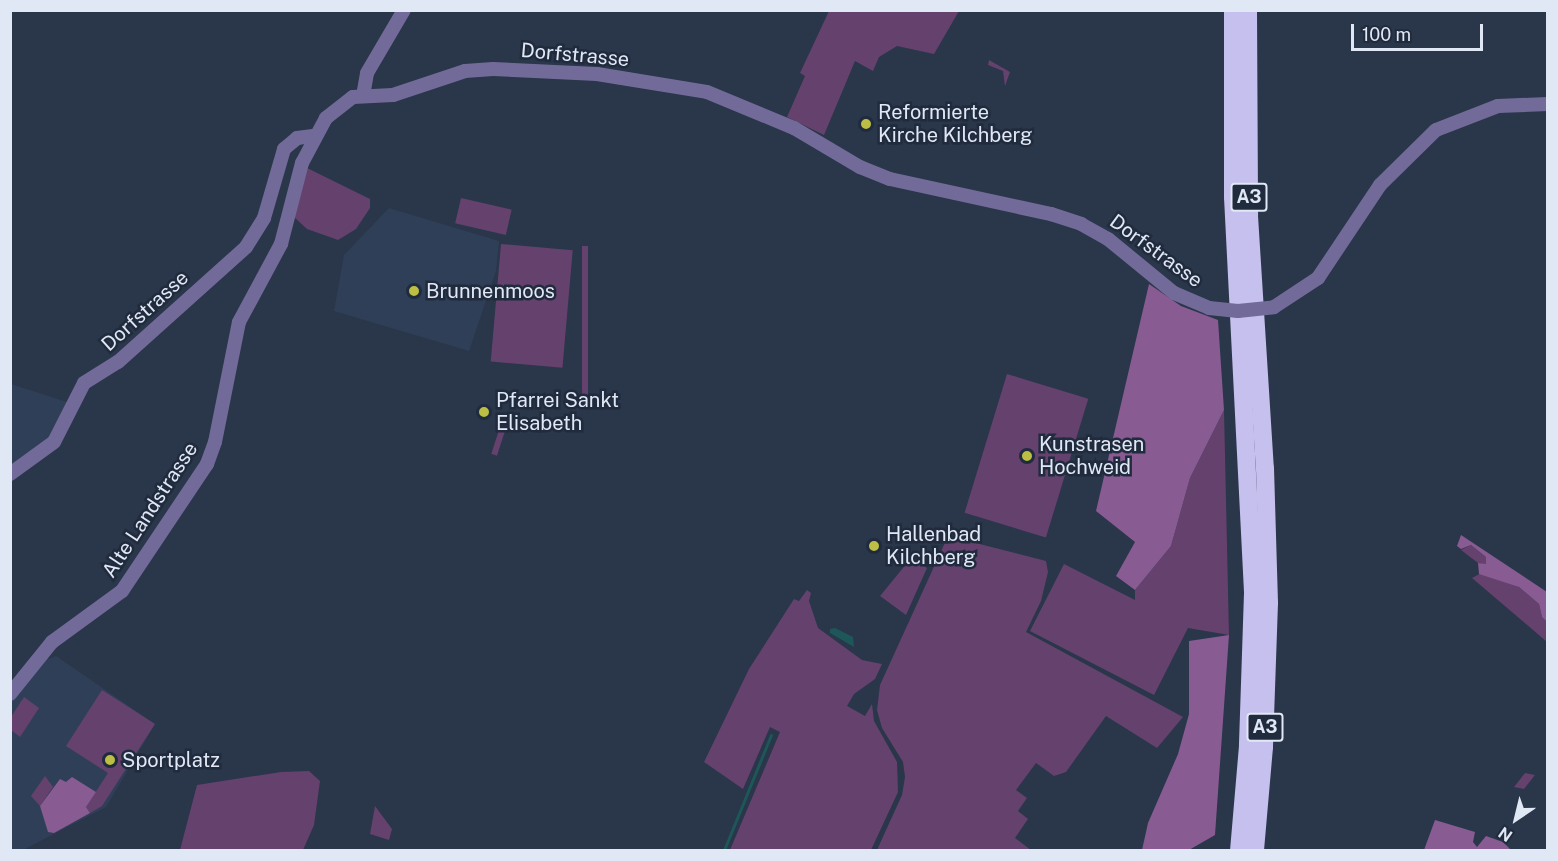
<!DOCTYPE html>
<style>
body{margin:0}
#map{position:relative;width:1558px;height:861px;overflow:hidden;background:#2a3649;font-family:"Public Sans",sans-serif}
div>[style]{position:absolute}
.built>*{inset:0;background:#303f58}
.green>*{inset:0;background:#65416e;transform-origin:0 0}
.forest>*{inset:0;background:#885b93}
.water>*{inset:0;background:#1d575a}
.stream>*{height:3px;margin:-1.5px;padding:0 1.5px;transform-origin:1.5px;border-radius:1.5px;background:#1d575a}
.tertiary>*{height:14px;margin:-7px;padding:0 7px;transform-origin:7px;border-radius:7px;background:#726b9a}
.motorway>*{height:18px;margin:-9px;padding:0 9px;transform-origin:9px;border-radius:9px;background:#c5c0ed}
.tertiary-bridge>*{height:14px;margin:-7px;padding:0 7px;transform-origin:7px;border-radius:7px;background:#726b9a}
.dots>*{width:16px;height:16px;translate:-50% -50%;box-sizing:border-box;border:3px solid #202b3e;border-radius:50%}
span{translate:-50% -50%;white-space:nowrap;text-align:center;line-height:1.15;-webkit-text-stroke:5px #202b3e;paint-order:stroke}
.shield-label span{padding:2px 4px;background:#202b3e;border:2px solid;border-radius:4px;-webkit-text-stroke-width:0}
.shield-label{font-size:18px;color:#e1e8f5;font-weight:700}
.street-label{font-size:20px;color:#e1e8f5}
.poi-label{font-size:20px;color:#e1e8f5}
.left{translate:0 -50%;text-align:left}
.frame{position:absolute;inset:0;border:12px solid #e1e8f5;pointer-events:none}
.north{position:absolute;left:1486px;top:789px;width:60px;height:60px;-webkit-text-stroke:4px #202b3e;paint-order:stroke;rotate:215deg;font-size:16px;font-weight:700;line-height:24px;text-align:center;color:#e1e8f5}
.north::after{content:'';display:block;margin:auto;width:21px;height:27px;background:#e1e8f5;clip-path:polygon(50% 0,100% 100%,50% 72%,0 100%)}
.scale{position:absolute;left:1351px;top:24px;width:132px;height:27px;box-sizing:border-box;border:3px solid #e1e8f5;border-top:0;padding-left:8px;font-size:18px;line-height:21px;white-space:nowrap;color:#e1e8f5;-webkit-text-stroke:4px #202b3e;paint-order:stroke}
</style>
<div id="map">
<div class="built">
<div style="clip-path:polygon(389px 208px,499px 241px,496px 271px,469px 351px,334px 311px,344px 255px)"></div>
<div style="clip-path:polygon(11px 384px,67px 402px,47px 440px,11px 466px)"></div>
<div style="clip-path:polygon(56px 656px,155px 724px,106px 807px,23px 850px,11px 850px,10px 704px,45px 660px)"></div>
</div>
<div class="green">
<div style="clip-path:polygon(829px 11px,829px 10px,959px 11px,934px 54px,897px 46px,879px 57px,873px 71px,855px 61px,824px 135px,787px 117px,805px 76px,800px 73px)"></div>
<div style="clip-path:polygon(989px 60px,1010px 72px,1005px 86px,1003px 71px,988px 65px)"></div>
<div style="clip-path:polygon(305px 167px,370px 199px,370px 208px,356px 229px,338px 240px,307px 229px,294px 217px)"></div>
<div style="left:461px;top:198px;width:52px;height:26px;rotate:13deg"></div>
<div style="left:501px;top:244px;width:72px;height:118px;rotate:5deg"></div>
<div style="left:582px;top:246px;width:6px;height:156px"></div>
<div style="left:1007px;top:374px;width:85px;height:145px;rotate:17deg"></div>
<div style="clip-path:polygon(1224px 410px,1229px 635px,1188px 628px,1154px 695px,1030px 631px,1064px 564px,1135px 600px,1135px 590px,1171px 546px,1190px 478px)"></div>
<div style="left:499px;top:430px;width:6px;height:25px;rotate:18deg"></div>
<div style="clip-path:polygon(948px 536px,1046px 561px,1048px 572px,1041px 601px,1026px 632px,1183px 717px,1157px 748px,1106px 716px,1066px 772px,1054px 776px,1036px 763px,1016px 790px,1027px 798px,1018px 811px,1028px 819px,1015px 838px,1031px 850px,877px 850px,902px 795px,905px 777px,903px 762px,882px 728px,877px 710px,880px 685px)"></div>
<div style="clip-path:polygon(1471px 545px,1486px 557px,1486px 565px,1478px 563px,1461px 550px)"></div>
<div style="clip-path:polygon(912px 557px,927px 568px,906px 615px,880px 596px)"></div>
<div style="clip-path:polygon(1483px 572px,1519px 587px,1539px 604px,1542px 617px,1547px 622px,1547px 642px,1472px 578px)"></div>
<div style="clip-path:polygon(807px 590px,811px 593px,809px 601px,818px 628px,862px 660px,882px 664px,875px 679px,854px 694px,847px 706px,865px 716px,872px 704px,874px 721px,897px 762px,898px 792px,871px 850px,730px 850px,780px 732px,770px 727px,743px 789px,704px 762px,749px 669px,794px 599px,799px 601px)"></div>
<div style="clip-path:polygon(102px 690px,155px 724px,102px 806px,90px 813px,86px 807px,108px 773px,66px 746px)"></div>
<div style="clip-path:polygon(24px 697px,39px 708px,20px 737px,11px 730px,11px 717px)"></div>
<div style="clip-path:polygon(309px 771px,320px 781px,314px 825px,303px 850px,180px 850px,197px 785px,281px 772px)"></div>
<div style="clip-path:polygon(1525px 773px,1535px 775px,1524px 789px,1514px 787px)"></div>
<div style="clip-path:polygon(45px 776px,53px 787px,40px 806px,31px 796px)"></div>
<div style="clip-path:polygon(375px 806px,392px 829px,389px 840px,370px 834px)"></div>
</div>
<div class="forest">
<div style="clip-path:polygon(1149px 284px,1181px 306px,1218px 320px,1224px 410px,1190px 478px,1171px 546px,1135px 590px,1116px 576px,1135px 542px,1096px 511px)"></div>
<div style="clip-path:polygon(1461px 535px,1547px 592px,1547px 622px,1542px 617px,1539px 604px,1519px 587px,1479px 574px,1478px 563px,1486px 564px,1486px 557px,1471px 545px,1461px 549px,1457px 546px)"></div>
<div style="clip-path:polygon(1229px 635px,1215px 835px,1189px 850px,1142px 850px,1148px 823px,1178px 754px,1189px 714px,1189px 641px)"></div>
<div style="clip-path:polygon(72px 777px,96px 792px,86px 807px,90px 813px,54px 833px,48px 832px,40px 806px,60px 779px,66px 782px)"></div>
<div style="clip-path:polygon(1435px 820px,1475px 832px,1473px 842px,1477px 847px,1486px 836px,1503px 842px,1511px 850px,1424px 850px)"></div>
</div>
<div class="water">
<div style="clip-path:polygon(835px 628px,853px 637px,854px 647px,830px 633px,830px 629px)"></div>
</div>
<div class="stream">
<div style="left:724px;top:850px;width:124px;rotate:-67.8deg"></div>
</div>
<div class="tertiary">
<div style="left:363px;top:96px;width:23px;rotate:-80deg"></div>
<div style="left:367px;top:73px;width:73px;rotate:-59.6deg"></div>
<div style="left:1274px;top:307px;width:53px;rotate:-33.4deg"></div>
<div style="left:1318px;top:278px;width:112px;rotate:-56.3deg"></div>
<div style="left:1380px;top:185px;width:78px;rotate:-44.5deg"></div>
<div style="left:1436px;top:130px;width:66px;rotate:-21.2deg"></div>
<div style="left:1498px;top:106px;width:50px;rotate:-2.3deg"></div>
<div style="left:10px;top:474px;width:54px;rotate:-36deg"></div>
<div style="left:54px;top:442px;width:66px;rotate:-63deg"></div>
<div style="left:84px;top:383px;width:40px;rotate:-32deg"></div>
<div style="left:118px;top:362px;width:172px;rotate:-41.9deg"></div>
<div style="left:246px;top:247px;width:34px;rotate:-58deg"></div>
<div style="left:264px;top:218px;width:72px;rotate:-73.8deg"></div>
<div style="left:284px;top:149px;width:17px;rotate:-40deg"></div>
<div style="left:297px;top:138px;width:16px;rotate:-7deg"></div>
<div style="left:10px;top:694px;width:67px;rotate:-51.1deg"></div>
<div style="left:52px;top:642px;width:87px;rotate:-36.1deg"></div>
<div style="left:122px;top:591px;width:153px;rotate:-56.2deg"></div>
<div style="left:207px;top:464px;width:23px;rotate:-70deg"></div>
<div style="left:215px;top:442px;width:122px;rotate:-78.7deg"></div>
<div style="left:239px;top:322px;width:89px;rotate:-61.7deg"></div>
<div style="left:281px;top:244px;width:84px;rotate:-75.5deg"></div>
<div style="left:302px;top:163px;width:51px;rotate:-61.9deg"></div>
<div style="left:326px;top:118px;width:34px;rotate:-38deg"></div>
<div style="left:353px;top:97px;width:40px;rotate:-2.9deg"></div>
<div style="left:393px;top:95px;width:76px;rotate:-18.4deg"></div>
<div style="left:465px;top:71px;width:28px;rotate:-4deg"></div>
<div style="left:493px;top:69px;width:104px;rotate:2.8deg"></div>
<div style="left:597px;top:74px;width:111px;rotate:9.3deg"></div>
<div style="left:707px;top:92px;width:94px;rotate:22.5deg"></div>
<div style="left:794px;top:128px;width:77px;rotate:30.6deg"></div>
<div style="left:860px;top:167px;width:32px;rotate:22deg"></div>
<div style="left:890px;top:179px;width:165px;rotate:12.3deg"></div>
<div style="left:1051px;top:214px;width:32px;rotate:18deg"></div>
<div style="left:1081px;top:224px;width:31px;rotate:29deg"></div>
<div style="left:1108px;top:239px;width:85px;rotate:39.3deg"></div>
<div style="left:1174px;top:293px;width:38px;rotate:23deg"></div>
</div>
<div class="motorway">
<div style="left:1233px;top:10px;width:187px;rotate:90deg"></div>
<div style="left:1233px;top:197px;width:397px;rotate:87.1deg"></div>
<div style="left:1253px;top:593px;width:153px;rotate:91.9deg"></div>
<div style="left:1248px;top:746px;width:104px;rotate:94.9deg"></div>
<div style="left:1248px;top:10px;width:206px;rotate:89.7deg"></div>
<div style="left:1249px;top:216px;width:253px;rotate:86.4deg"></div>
<div style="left:1265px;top:468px;width:135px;rotate:88.3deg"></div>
<div style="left:1269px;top:603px;width:144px;rotate:92deg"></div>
<div style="left:1264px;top:747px;width:103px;rotate:95deg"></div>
</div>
<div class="tertiary-bridge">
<div style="left:1209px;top:308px;width:29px;rotate:6deg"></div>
<div style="left:1238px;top:311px;width:36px;rotate:-6deg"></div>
</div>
<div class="dots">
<div style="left:866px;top:124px;background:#bcbf43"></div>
<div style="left:414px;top:291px;background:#bcbf43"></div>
<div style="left:484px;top:412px;background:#bcbf43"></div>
<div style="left:1027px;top:456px;background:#bcbf43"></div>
<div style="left:874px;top:546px;background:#bcbf43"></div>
<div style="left:110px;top:760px;background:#bcbf43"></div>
</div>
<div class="shield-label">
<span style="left:1249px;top:197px">A3</span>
<span style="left:1265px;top:727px">A3</span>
</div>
<div class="street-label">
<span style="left:575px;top:55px;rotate:5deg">Dorfstrasse</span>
<span style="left:1156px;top:251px;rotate:36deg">Dorfstrasse</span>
<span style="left:145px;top:311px;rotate:-42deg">Dorfstrasse</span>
<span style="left:150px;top:510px;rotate:-57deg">Alte Landstrasse</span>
</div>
<div class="poi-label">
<span class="left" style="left:878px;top:124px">Reformierte<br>Kirche Kilchberg</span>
<span class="left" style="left:426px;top:291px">Brunnenmoos</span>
<span class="left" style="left:496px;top:412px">Pfarrei Sankt<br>Elisabeth</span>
<span class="left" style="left:1039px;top:456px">Kunstrasen<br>Hochweid</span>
<span class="left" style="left:886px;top:546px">Hallenbad<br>Kilchberg</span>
<span class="left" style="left:122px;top:760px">Sportplatz</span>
</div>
<div class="frame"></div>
<div class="north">N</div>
<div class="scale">100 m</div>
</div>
